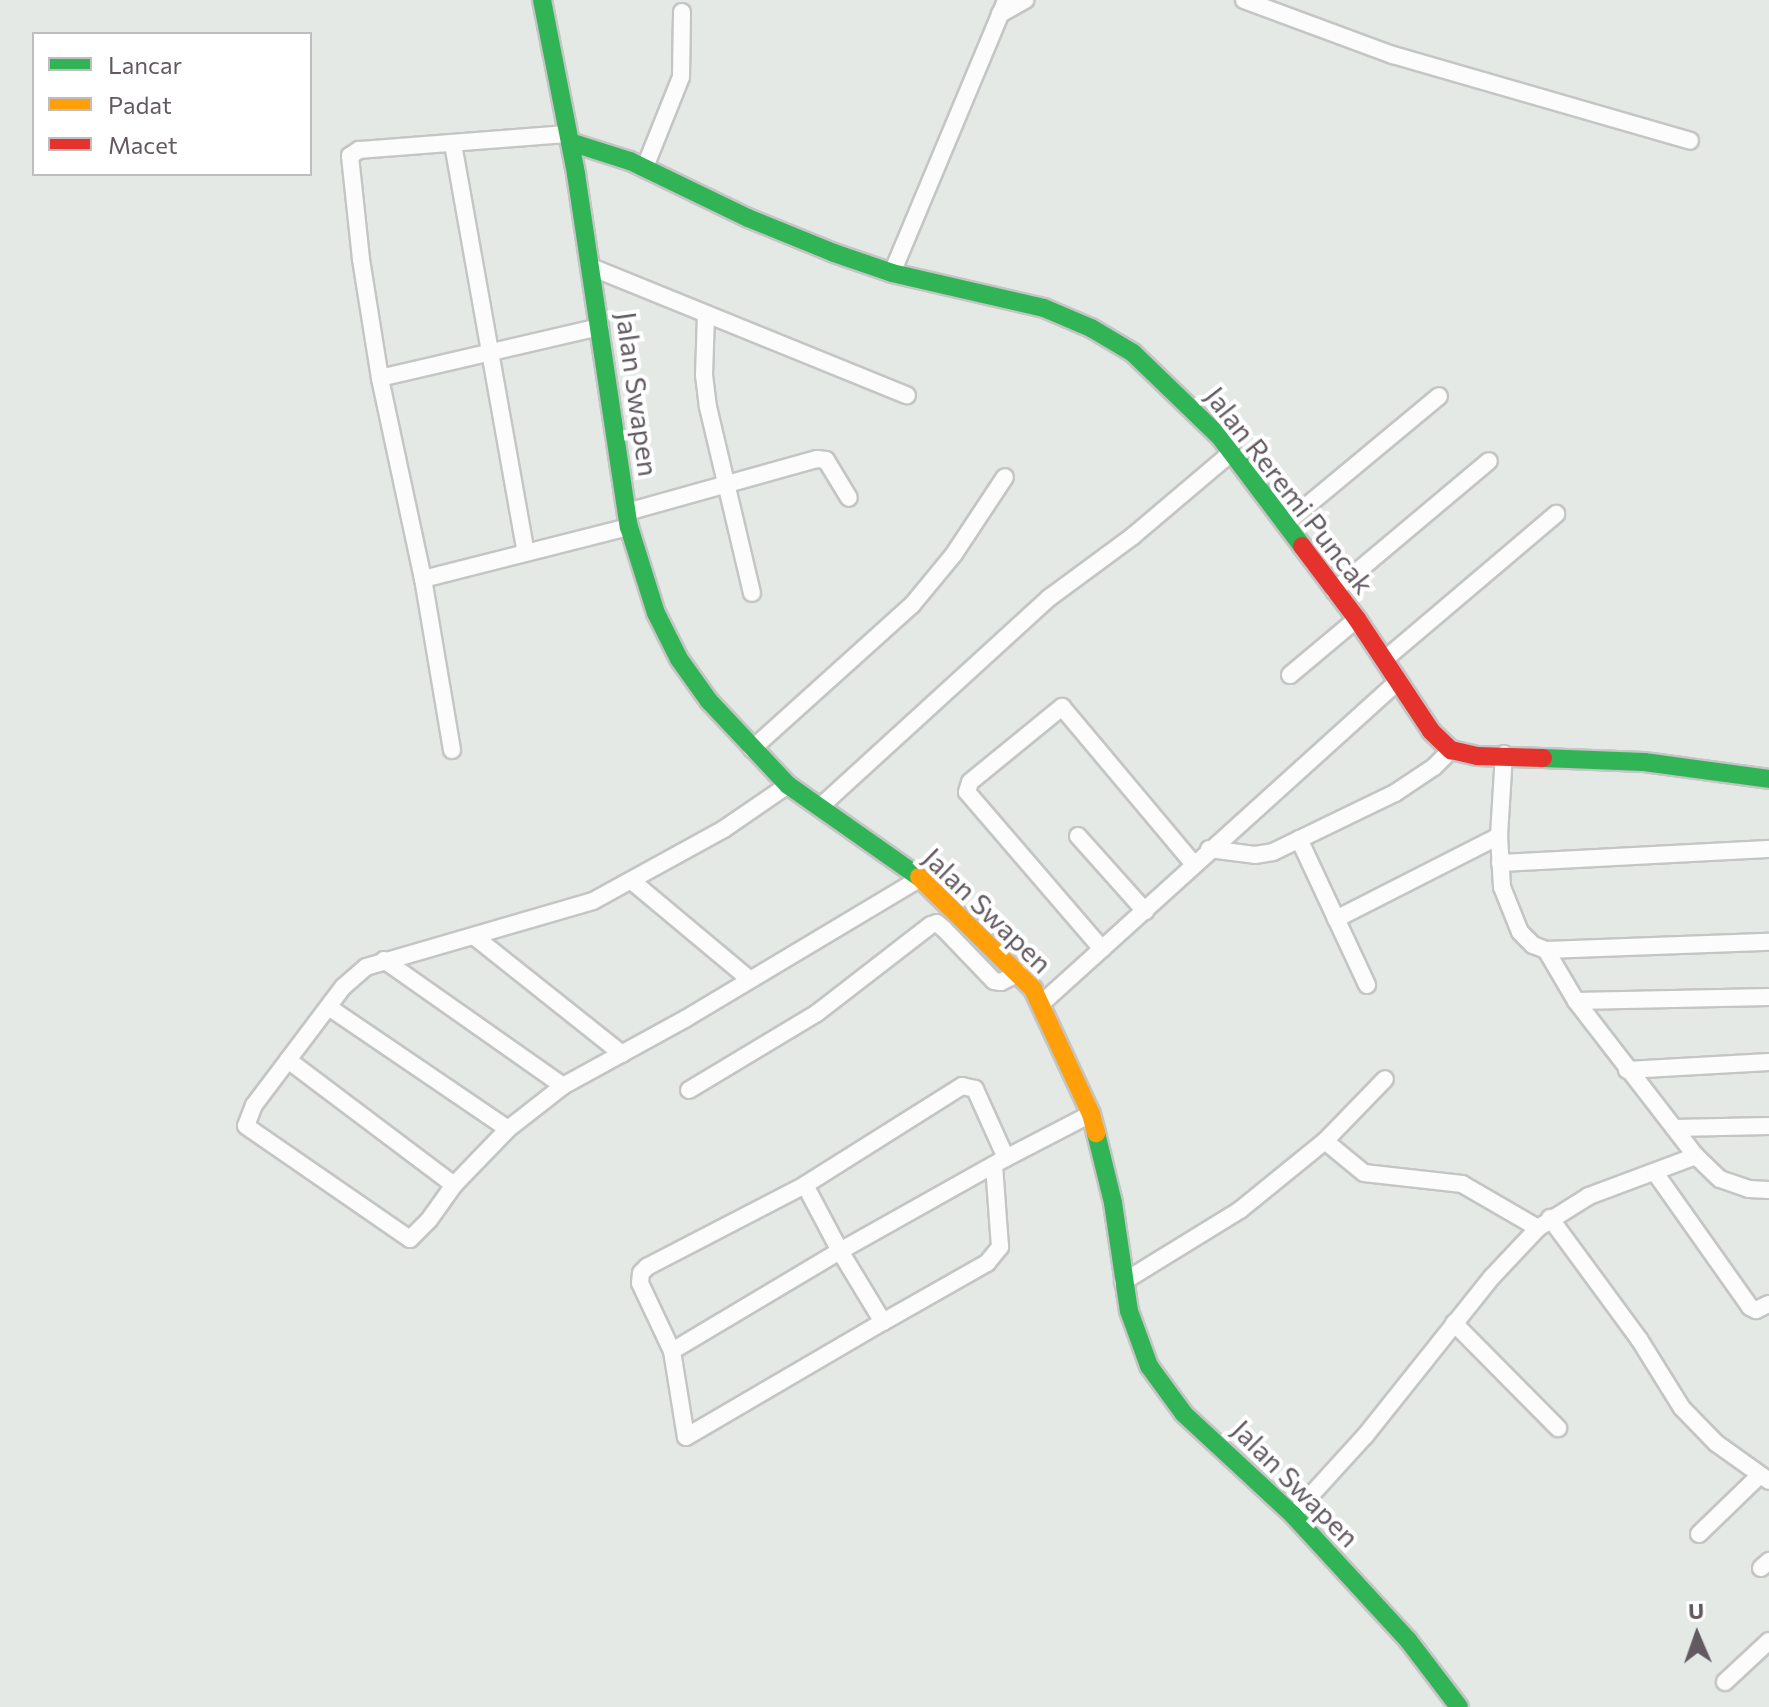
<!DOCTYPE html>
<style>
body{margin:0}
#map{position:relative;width:1769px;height:1707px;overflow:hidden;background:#e4e9e6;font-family:Commissioner,sans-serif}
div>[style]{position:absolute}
.roads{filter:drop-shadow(2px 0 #c4c5c4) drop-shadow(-2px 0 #c4c5c4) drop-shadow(0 2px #c4c5c4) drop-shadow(0 -2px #c4c5c4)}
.street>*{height:16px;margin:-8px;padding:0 8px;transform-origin:8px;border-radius:8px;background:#fbfcfb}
.fast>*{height:18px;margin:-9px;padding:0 9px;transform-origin:9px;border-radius:9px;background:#30b455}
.slow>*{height:18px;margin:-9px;padding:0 9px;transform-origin:9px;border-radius:9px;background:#ff9f0a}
.jam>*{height:18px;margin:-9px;padding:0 9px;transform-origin:9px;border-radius:9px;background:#e5322d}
span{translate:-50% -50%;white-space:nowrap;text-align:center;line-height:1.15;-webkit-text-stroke:8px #fff;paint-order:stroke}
.street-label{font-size:28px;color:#625a61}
.legend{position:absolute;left:32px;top:32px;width:280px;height:144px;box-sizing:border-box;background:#fff;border:2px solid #c0bdc0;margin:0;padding:10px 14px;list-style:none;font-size:24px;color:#625a61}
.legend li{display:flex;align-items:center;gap:16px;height:40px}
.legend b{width:40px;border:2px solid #c0bdc0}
.north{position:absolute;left:1657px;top:1595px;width:80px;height:80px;-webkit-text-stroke:6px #fff;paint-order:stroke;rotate:358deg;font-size:22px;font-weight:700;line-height:32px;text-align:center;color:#625a61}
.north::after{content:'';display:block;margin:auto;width:28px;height:36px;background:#625a61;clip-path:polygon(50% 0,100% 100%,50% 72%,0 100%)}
</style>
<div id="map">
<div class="roads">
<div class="street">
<div style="left:1244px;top:0;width:159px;rotate:20.3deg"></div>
<div style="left:1393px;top:55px;width:309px;rotate:16.1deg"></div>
<div style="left:1000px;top:14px;width:29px;rotate:-29deg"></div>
<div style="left:453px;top:144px;width:415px;rotate:79.9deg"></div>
<div style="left:645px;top:167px;width:97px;rotate:-68.2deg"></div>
<div style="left:681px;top:77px;width:65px;rotate:-89.1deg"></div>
<div style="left:591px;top:267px;width:341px;rotate:22.1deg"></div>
<div style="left:892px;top:273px;width:296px;rotate:-67.3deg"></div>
<div style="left:706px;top:315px;width:60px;rotate:91.9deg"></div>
<div style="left:704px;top:375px;width:32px;rotate:83deg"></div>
<div style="left:708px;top:407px;width:191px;rotate:76.7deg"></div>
<div style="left:380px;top:378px;width:226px;rotate:-13.1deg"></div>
<div style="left:627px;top:512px;width:197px;rotate:-15.6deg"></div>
<div style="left:817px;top:459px;width:9px;rotate:6deg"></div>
<div style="left:826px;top:460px;width:44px;rotate:58.8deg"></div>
<div style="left:1285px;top:524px;width:200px;rotate:-39.7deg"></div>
<div style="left:423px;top:579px;width:212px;rotate:-14.2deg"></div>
<div style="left:1334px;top:591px;width:202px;rotate:-40deg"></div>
<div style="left:1384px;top:660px;width:226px;rotate:-40.3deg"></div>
<div style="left:1290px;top:675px;width:87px;rotate:-39.9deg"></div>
<div style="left:752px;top:749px;width:215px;rotate:-42deg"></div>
<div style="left:912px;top:605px;width:66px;rotate:-50.5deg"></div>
<div style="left:954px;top:554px;width:92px;rotate:-56.5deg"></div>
<div style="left:452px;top:750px;width:173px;rotate:-99.6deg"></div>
<div style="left:423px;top:579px;width:206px;rotate:-102.1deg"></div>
<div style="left:380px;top:378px;width:121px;rotate:-99.1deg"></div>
<div style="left:361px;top:259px;width:104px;rotate:-96.1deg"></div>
<div style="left:350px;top:156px;width:11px;rotate:-34deg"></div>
<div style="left:359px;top:150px;width:210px;rotate:-4.4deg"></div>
<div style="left:1504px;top:754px;width:82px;rotate:93.5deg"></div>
<div style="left:1499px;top:836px;width:51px;rotate:86.6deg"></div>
<div style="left:1502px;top:887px;width:48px;rotate:68.2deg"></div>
<div style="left:1520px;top:932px;width:18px;rotate:45deg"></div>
<div style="left:1533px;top:945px;width:14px;rotate:21deg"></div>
<div style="left:1546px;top:950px;width:59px;rotate:59.5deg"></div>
<div style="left:1576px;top:1001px;width:196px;rotate:52.3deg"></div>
<div style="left:1696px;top:1156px;width:33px;rotate:44deg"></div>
<div style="left:1720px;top:1179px;width:31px;rotate:19deg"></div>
<div style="left:1749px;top:1189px;width:20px;rotate:3deg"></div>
<div style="left:788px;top:785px;width:78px;rotate:145.5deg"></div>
<div style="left:724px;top:829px;width:149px;rotate:151.2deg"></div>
<div style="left:593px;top:901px;width:236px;rotate:163.8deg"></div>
<div style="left:366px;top:967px;width:30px;rotate:139deg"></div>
<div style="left:343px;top:987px;width:148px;rotate:127deg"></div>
<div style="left:254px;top:1105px;width:22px;rotate:111deg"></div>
<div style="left:246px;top:1126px;width:199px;rotate:34.6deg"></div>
<div style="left:410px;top:1239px;width:27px;rotate:-45deg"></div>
<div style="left:429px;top:1220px;width:43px;rotate:-54.5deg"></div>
<div style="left:454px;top:1185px;width:78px;rotate:-46deg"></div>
<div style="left:508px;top:1129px;width:70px;rotate:-38deg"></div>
<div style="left:563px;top:1086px;width:139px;rotate:-28.8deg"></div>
<div style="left:685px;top:1019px;width:275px;rotate:-30.9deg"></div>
<div style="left:820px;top:807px;width:310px;rotate:-42.4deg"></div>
<div style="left:1049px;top:598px;width:104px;rotate:-36.4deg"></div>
<div style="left:1133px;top:536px;width:128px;rotate:-40.3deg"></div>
<div style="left:1078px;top:836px;width:101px;rotate:48.2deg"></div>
<div style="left:1299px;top:839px;width:161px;rotate:65deg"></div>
<div style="left:1209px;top:849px;width:46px;rotate:7.4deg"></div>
<div style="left:1255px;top:855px;width:18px;rotate:-9deg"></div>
<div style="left:1273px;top:852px;width:136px;rotate:-25.8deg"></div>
<div style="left:1395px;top:793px;width:47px;rotate:-33.7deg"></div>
<div style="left:1434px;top:767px;width:24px;rotate:-45deg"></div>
<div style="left:1500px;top:863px;width:269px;rotate:-3deg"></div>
<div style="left:633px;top:882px;width:150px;rotate:39.9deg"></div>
<div style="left:1336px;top:919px;width:183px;rotate:-27deg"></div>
<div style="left:475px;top:937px;width:188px;rotate:38.5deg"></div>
<div style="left:1102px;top:949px;width:207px;rotate:-130.7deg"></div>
<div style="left:967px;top:792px;width:10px;rotate:-73deg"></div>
<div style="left:970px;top:782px;width:119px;rotate:-39.2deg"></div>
<div style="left:1062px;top:707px;width:204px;rotate:50deg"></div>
<div style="left:1546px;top:950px;width:223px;rotate:-2.1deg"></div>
<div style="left:384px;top:960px;width:219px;rotate:35.1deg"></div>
<div style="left:1576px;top:1001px;width:193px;rotate:-1.2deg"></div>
<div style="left:1042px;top:1003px;width:481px;rotate:-42.1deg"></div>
<div style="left:330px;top:1008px;width:215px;rotate:34.2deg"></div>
<div style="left:288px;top:1060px;width:208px;rotate:37deg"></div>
<div style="left:1627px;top:1070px;width:142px;rotate:-3.2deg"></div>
<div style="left:689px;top:1090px;width:149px;rotate:-31deg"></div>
<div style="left:817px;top:1013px;width:144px;rotate:-37.7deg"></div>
<div style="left:931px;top:925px;width:6px;rotate:-18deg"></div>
<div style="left:937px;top:923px;width:9px;rotate:41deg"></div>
<div style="left:944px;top:929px;width:72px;rotate:46.1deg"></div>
<div style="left:994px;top:981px;width:7px;rotate:8deg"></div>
<div style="left:1001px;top:982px;width:20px;rotate:-27deg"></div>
<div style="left:1674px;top:1128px;width:95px;rotate:-1.2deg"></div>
<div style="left:1325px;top:1141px;width:50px;rotate:39.4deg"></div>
<div style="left:1364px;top:1173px;width:99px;rotate:6.4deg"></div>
<div style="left:1462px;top:1184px;width:88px;rotate:30.1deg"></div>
<div style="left:1006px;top:1158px;width:96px;rotate:-27.4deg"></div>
<div style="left:1656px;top:1174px;width:163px;rotate:54.7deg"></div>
<div style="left:1750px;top:1307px;width:7px;rotate:27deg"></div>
<div style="left:1756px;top:1310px;width:14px;rotate:-25deg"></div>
<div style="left:805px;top:1185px;width:75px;rotate:62.1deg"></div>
<div style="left:840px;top:1251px;width:190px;rotate:-29.3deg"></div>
<div style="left:1006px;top:1158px;width:76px;rotate:-114.2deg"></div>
<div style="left:975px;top:1089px;width:13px;rotate:-167deg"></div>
<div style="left:962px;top:1086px;width:186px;rotate:147.8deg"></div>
<div style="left:805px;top:1185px;width:178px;rotate:152.6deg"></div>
<div style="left:647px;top:1267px;width:8px;rotate:135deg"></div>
<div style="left:641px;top:1273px;width:10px;rotate:96deg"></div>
<div style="left:640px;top:1283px;width:75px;rotate:64.8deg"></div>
<div style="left:672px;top:1351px;width:196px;rotate:-30.8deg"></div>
<div style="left:840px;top:1251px;width:83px;rotate:58.8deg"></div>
<div style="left:883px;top:1322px;width:120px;rotate:-29.6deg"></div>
<div style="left:987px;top:1263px;width:21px;rotate:-51deg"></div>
<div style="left:1000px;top:1247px;width:82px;rotate:-94.2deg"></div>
<div style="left:1550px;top:1218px;width:150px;rotate:53.7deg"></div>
<div style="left:1639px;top:1339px;width:81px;rotate:58.1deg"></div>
<div style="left:1682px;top:1408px;width:49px;rotate:45.8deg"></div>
<div style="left:1716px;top:1443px;width:65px;rotate:35.6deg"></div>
<div style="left:1123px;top:1282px;width:137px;rotate:-31.6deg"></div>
<div style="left:1240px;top:1210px;width:109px;rotate:-39.1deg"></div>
<div style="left:1325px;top:1141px;width:86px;rotate:-45.9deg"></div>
<div style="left:1454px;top:1323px;width:148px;rotate:45.3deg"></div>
<div style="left:672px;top:1351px;width:87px;rotate:80.8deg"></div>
<div style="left:686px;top:1437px;width:228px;rotate:-30.3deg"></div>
<div style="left:1293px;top:1515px;width:107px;rotate:-47.7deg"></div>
<div style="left:1365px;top:1436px;width:203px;rotate:-51.4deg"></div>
<div style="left:1492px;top:1277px;width:67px;rotate:-46.8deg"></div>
<div style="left:1538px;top:1228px;width:60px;rotate:-32.1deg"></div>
<div style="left:1589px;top:1196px;width:114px;rotate:-20.5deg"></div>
<div style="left:1699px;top:1534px;width:83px;rotate:-44deg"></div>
<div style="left:1761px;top:1568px;width:11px;rotate:-41deg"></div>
<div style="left:1725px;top:1682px;width:60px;rotate:-43deg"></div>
</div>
<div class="fast">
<div style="left:542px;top:0;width:177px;rotate:78.9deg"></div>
<div style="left:576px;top:174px;width:357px;rotate:81.5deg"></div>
<div style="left:629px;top:527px;width:90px;rotate:72.6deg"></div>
<div style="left:656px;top:613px;width:51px;rotate:63.4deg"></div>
<div style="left:679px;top:659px;width:52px;rotate:54.5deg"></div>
<div style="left:709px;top:701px;width:115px;rotate:46.8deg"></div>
<div style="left:788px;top:785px;width:160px;rotate:35.1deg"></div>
<div style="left:570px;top:142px;width:63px;rotate:17.6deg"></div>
<div style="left:630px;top:161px;width:131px;rotate:25.8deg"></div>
<div style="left:748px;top:218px;width:93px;rotate:22.1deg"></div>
<div style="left:834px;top:253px;width:61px;rotate:19deg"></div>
<div style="left:892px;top:273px;width:156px;rotate:13deg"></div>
<div style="left:1044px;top:308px;width:51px;rotate:23.1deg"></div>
<div style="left:1091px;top:328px;width:49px;rotate:30.8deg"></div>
<div style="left:1133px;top:353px;width:121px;rotate:44deg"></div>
<div style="left:1220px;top:437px;width:136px;rotate:53deg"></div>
<div style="left:1543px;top:758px;width:101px;rotate:2.3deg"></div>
<div style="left:1644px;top:762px;width:126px;rotate:7.7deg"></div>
<div style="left:1096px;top:1133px;width:72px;rotate:76.3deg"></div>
<div style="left:1113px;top:1203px;width:109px;rotate:81.6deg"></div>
<div style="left:1129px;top:1311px;width:59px;rotate:70deg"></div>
<div style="left:1149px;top:1366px;width:59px;rotate:53.9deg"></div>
<div style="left:1184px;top:1414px;width:149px;rotate:42.8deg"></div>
<div style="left:1293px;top:1515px;width:170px;rotate:47.4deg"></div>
<div style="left:1408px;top:1640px;width:84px;rotate:52.7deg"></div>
</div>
<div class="slow">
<div style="left:919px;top:877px;width:160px;rotate:44.5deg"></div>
<div style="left:1033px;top:989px;width:138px;rotate:65.1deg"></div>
<div style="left:1091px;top:1114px;width:20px;rotate:75deg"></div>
</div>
<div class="jam">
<div style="left:1302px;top:546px;width:91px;rotate:53deg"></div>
<div style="left:1357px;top:619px;width:134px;rotate:56.5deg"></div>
<div style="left:1431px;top:731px;width:28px;rotate:44deg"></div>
<div style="left:1451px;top:750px;width:27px;rotate:13deg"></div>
<div style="left:1477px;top:756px;width:66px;rotate:1.7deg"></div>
</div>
</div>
<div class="street-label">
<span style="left:638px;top:394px;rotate:82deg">Jalan Swapen</span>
<span style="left:1290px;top:490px;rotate:52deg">Jalan Reremi Puncak</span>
<span style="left:988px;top:910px;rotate:44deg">Jalan Swapen</span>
<span style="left:1296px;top:1483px;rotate:45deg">Jalan Swapen</span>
</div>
<ul class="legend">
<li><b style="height:10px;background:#30b455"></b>Lancar</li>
<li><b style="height:10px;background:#ff9f0a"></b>Padat</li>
<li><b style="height:10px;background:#e5322d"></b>Macet</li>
</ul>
<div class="north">U</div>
</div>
